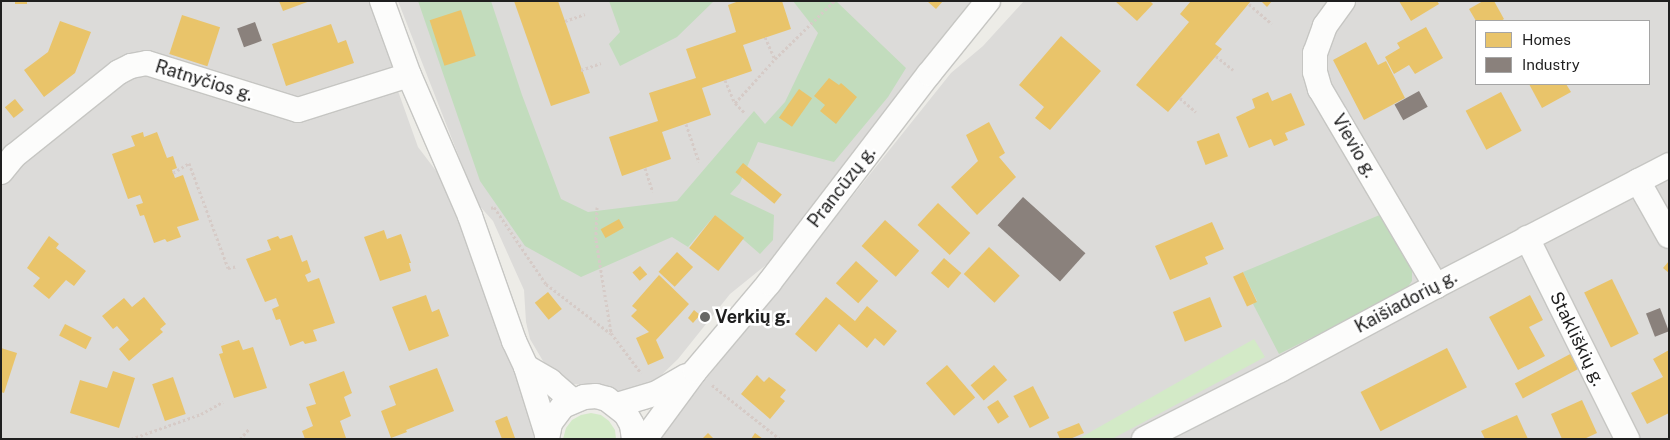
<!DOCTYPE html>
<meta charset="utf-8">
<style>
body{margin:0}
#map{position:relative;width:1670px;height:440px;overflow:hidden;background:#edece7;font-family:"Public Sans",sans-serif}
div>[style]{position:absolute}
.residential>*{inset:0;background:#dcdbd9}
.grass>*{inset:0;background:#d3eac7}
.forest>*{inset:0;background:#c2dcbd}
.homes>*{inset:0;background:#e9c46a;transform-origin:0 0}
.industry>*{inset:0;background:#8a817c;transform-origin:0 0}
.path>*{height:3px;margin-top:-1.5px;transform-origin:0;background:repeating-linear-gradient(90deg,#d6cbc7 0 2.5px,transparent 0 5px)}
.roads{filter:drop-shadow(1px 0 #c6c6c3) drop-shadow(-1px 0 #c6c6c3) drop-shadow(0 1px #c6c6c3) drop-shadow(0 -1px #c6c6c3)}
.minor>*{height:24px;margin:-12px;padding:0 12px;transform-origin:12px;border-radius:12px;background:#fcfcfb}
.dots>*{width:14px;height:14px;translate:-50% -50%;box-sizing:border-box;border:2px solid #fff;border-radius:50%}
span{translate:-50% -50%;white-space:nowrap;text-align:center;line-height:1.15;-webkit-text-stroke:5px #fff;paint-order:stroke}
.street-label{font-size:18px;color:#1f1f1f}
.poi-label{font-size:18px;color:#1f1f1f;font-weight:700}
.left{translate:0 -50%;text-align:left}
.frame{position:absolute;inset:0;border:2px solid #1f1f1f;pointer-events:none}
.legend{position:absolute;left:1475px;top:20px;width:175px;height:65px;box-sizing:border-box;background:#fff;border:1px solid #a5a5a5;margin:0;padding:6px 9px;list-style:none;font-size:15px;color:#1f1f1f}
.legend li{display:flex;align-items:center;gap:10px;height:25px}
.legend b{width:25px;border:1px solid #a5a5a5}
</style>
<div id="map">
<div class="residential">
<div style="clip-path:polygon(1px 1px,371px 1px,390px 53px,398px 91px,418px 147px,443px 180px,522px 389px,539px 439px,1px 439px)"></div>
<div style="clip-path:polygon(398px 1px,973px 1px,766px 265px,730px 294px,678px 359px,648px 388px,625px 393px,604px 386px,570px 384px,555px 374px,543px 361px,530px 339px,526px 322px,524px 290px,493px 221px,477px 203px)"></div>
<div style="clip-path:polygon(evenodd,1024px 1px,1669px 1px,1669px 439px,658px 439px,951px 73px,983px 46px,1024px 1px,1476px 21px,1649px 21px,1649px 84px,1476px 84px,1476px 21px)"></div>
</div>
<div class="grass">
<div style="clip-path:polygon(1254px 339px,1265px 357px,1112px 439px,1078px 439px)"></div>
<div style="clip-path:polygon(591px 413px,601px 415px,609px 421px,615px 430px,616px 439px,563px 439px,566px 428px,572px 420px,581px 415px)"></div>
</div>
<div class="forest">
<div style="clip-path:polygon(418px 1px,491px 1px,522px 95px,561px 199px,588px 212px,677px 201px,754px 111px,765px 124px,785px 102px,818px 33px,793px 1px,836px 1px,906px 68px,888px 97px,834px 162px,758px 142px,740px 183px,730px 194px,774px 215px,773px 240px,760px 254px,715px 215px,688px 247px,672px 237px,581px 277px,525px 246px,480px 181px)"></div>
<div style="clip-path:polygon(609px 1px,714px 1px,677px 37px,620px 66px,609px 44px,620px 32px)"></div>
<div style="clip-path:polygon(1382px 214px,1412px 270px,1412px 281px,1405px 291px,1279px 354px,1253px 304px,1257px 301px,1243px 272px)"></div>
</div>
<div class="homes">
<div style="left:15px;top:1px;width:12px;height:3px"></div>
<div style="clip-path:polygon(279px 1px,310px 1px,283px 11px)"></div>
<div style="clip-path:polygon(514px 1px,558px 1px,590px 93px,551px 106px)"></div>
<div style="clip-path:polygon(739px 1px,782px 1px,791px 29px,743px 45px,752px 71px,702px 88px,711px 115px,662px 132px,671px 159px,622px 176px,609px 137px,658px 121px,649px 93px,696px 78px,686px 49px,736px 32px,728px 5px)"></div>
<div style="clip-path:polygon(927px 1px,943px 1px,936px 9px)"></div>
<div style="clip-path:polygon(1115px 1px,1150px 1px,1153px 4px,1137px 21px)"></div>
<div style="clip-path:polygon(1191px 1px,1251px 1px,1215px 44px,1222px 49px,1168px 112px,1136px 85px,1189px 22px,1180px 14px)"></div>
<div style="clip-path:polygon(1261px 1px,1272px 1px,1267px 7px)"></div>
<div style="clip-path:polygon(1399px 1px,1437px 1px,1439px 4px,1411px 21px)"></div>
<div style="clip-path:polygon(1483px 1px,1494px 1px,1504px 19px,1501px 21px,1476px 21px,1469px 9px)"></div>
<div style="left:461px;top:10px;width:48px;height:33px;rotate:72deg"></div>
<div style="left:182px;top:15px;width:40px;height:41px;rotate:18deg"></div>
<div style="clip-path:polygon(60px 21px,91px 32px,75px 73px,44px 97px,24px 70px,48px 52px)"></div>
<div style="clip-path:polygon(331px 24px,338px 43px,346px 40px,354px 63px,286px 86px,272px 44px)"></div>
<div style="clip-path:polygon(1426px 27px,1443px 58px,1415px 74px,1409px 65px,1394px 74px,1385px 57px,1400px 48px,1397px 43px)"></div>
<div style="clip-path:polygon(1061px 36px,1101px 71px,1050px 130px,1035px 118px,1044px 107px,1019px 85px)"></div>
<div style="clip-path:polygon(1366px 42px,1378px 65px,1386px 61px,1405px 98px,1364px 120px,1333px 60px)"></div>
<div style="clip-path:polygon(829px 78px,839px 85px,841px 83px,857px 97px,836px 124px,820px 111px,825px 105px,814px 96px)"></div>
<div style="clip-path:polygon(1529px 84px,1566px 84px,1571px 92px,1542px 108px)"></div>
<div style="left:799px;top:89px;width:16px;height:35px;rotate:35deg"></div>
<div style="clip-path:polygon(1268px 92px,1272px 101px,1291px 93px,1305px 125px,1285px 133px,1288px 140px,1274px 146px,1271px 139px,1249px 148px,1236px 117px,1255px 108px,1252px 99px)"></div>
<div style="left:1501px;top:92px;width:44px;height:40px;rotate:62deg"></div>
<div style="left:15px;top:99px;width:14px;height:13px;rotate:51deg"></div>
<div style="clip-path:polygon(989px 122px,1005px 153px,999px 157px,1016px 177px,977px 215px,951px 187px,978px 161px,966px 135px)"></div>
<div style="clip-path:polygon(143px 132px,144px 137px,157px 132px,167px 158px,173px 156px,177px 168px,172px 170px,175px 178px,183px 175px,199px 220px,177px 227px,181px 237px,167px 242px,165px 239px,154px 243px,144px 215px,140px 216px,136px 205px,143px 203px,140px 195px,128px 199px,112px 154px,135px 146px,131px 136px)"></div>
<div style="left:1219px;top:133px;width:25px;height:24px;rotate:69deg"></div>
<div style="left:743px;top:163px;width:50px;height:12px;rotate:39deg"></div>
<div style="left:938px;top:203px;width:44px;height:30px;rotate:43deg"></div>
<div style="left:715px;top:215px;width:37px;height:42px;rotate:38deg"></div>
<div style="left:619px;top:219px;width:10px;height:21px;rotate:61deg"></div>
<div style="left:885px;top:220px;width:46px;height:35px;rotate:42deg"></div>
<div style="clip-path:polygon(1212px 222px,1224px 249px,1205px 257px,1208px 264px,1170px 280px,1155px 246px)"></div>
<div style="clip-path:polygon(384px 230px,387px 239px,401px 234px,411px 263px,409px 263px,411px 271px,380px 281px,364px 237px)"></div>
<div style="clip-path:polygon(292px 235px,302px 262px,307px 260px,311px 272px,305px 275px,308px 282px,319px 278px,335px 323px,313px 330px,317px 341px,305px 344px,303px 341px,290px 346px,280px 319px,276px 320px,272px 309px,279px 306px,276px 298px,265px 302px,246px 259px,271px 250px,267px 240px,278px 236px,280px 239px)"></div>
<div style="clip-path:polygon(49px 236px,59px 244px,56px 248px,86px 271px,74px 286px,66px 280px,49px 299px,33px 286px,40px 278px,27px 268px)"></div>
<div style="left:989px;top:247px;width:42px;height:37px;rotate:43deg"></div>
<div style="left:677px;top:252px;width:22px;height:27px;rotate:43deg"></div>
<div style="left:944px;top:258px;width:23px;height:20px;rotate:41deg"></div>
<div style="left:856px;top:261px;width:30px;height:30px;rotate:42deg"></div>
<div style="clip-path:polygon(1669px 261px,1669px 273px,1663px 268px)"></div>
<div style="left:640px;top:266px;width:11px;height:10px;rotate:49deg"></div>
<div style="left:1243px;top:272px;width:33px;height:11px;rotate:65deg"></div>
<div style="clip-path:polygon(659px 275px,689px 304px,656px 340px,664px 358px,648px 365px,636px 338px,649px 332px,631px 316px,637px 310px,632px 306px)"></div>
<div style="left:1612px;top:279px;width:61px;height:31px;rotate:64deg"></div>
<div style="left:548px;top:292px;width:22px;height:17px;rotate:51deg"></div>
<div style="clip-path:polygon(426px 295px,432px 312px,439px 309px,449px 336px,409px 351px,392px 307px)"></div>
<div style="clip-path:polygon(1530px 295px,1543px 320px,1529px 327px,1545px 356px,1518px 370px,1489px 317px)"></div>
<div style="clip-path:polygon(144px 297px,166px 324px,160px 329px,163px 332px,129px 361px,119px 349px,129px 340px,117px 326px,113px 329px,102px 316px,124px 298px,132px 307px)"></div>
<div style="clip-path:polygon(826px 297px,855px 321px,867px 306px,897px 331px,884px 346px,875px 338px,867px 348px,839px 324px,816px 352px,795px 334px)"></div>
<div style="left:1210px;top:297px;width:32px;height:40px;rotate:68deg"></div>
<div style="clip-path:polygon(694px 310px,700px 315px,693px 323px,688px 318px)"></div>
<div style="left:65px;top:324px;width:30px;height:13px;rotate:27deg"></div>
<div style="clip-path:polygon(239px 340px,243px 350px,253px 347px,267px 388px,234px 398px,219px 354px,223px 353px,221px 346px)"></div>
<div style="clip-path:polygon(1px 348px,17px 353px,4px 393px,1px 392px)"></div>
<div style="left:1447px;top:348px;width:44px;height:97px;rotate:63deg"></div>
<div style="clip-path:polygon(1669px 350px,1669px 413px,1647px 424px,1631px 393px,1663px 377px,1653px 359px)"></div>
<div style="left:1574px;top:352px;width:17px;height:67px;rotate:62deg"></div>
<div style="left:947px;top:365px;width:43px;height:28px;rotate:49deg"></div>
<div style="left:994px;top:365px;width:20px;height:31px;rotate:49deg"></div>
<div style="clip-path:polygon(437px 368px,454px 411px,406px 430px,407px 432px,391px 438px,381px 411px,396px 405px,389px 386px)"></div>
<div style="clip-path:polygon(113px 371px,135px 378px,119px 428px,70px 413px,80px 380px,107px 388px)"></div>
<div style="clip-path:polygon(344px 371px,352px 393px,344px 397px,351px 416px,340px 421px,346px 438px,305px 439px,302px 431px,313px 426px,306px 407px,316px 404px,309px 384px)"></div>
<div style="clip-path:polygon(757px 375px,764px 382px,769px 377px,786px 390px,780px 397px,785px 401px,770px 419px,741px 394px)"></div>
<div style="left:173px;top:377px;width:39px;height:22px;rotate:71deg"></div>
<div style="left:1033px;top:386px;width:36px;height:22px;rotate:63deg"></div>
<div style="left:998px;top:400px;width:20px;height:13px;rotate:57deg"></div>
<div style="clip-path:polygon(1582px 400px,1597px 433px,1584px 439px,1562px 439px,1551px 414px)"></div>
<div style="clip-path:polygon(1517px 415px,1528px 439px,1485px 439px,1481px 431px)"></div>
<div style="clip-path:polygon(507px 416px,515px 438px,513px 439px,502px 439px,495px 421px)"></div>
<div style="clip-path:polygon(1079px 423px,1084px 433px,1070px 439px,1060px 439px,1057px 432px)"></div>
<div style="clip-path:polygon(708px 433px,714px 439px,702px 439px)"></div>
<div style="clip-path:polygon(755px 433px,763px 439px,751px 439px)"></div>
</div>
<div class="industry">
<div style="left:255px;top:22px;width:20px;height:19px;rotate:70deg"></div>
<div style="left:1419px;top:91px;width:18px;height:28px;rotate:61deg"></div>
<div style="left:1023px;top:197px;width:84px;height:38px;rotate:42deg"></div>
<div style="left:1660px;top:308px;width:25px;height:15px;rotate:69deg"></div>
</div>
<div class="path">
<div style="left:1249px;top:4px;width:30px;rotate:41deg"></div>
<div style="left:565px;top:21px;width:21px;rotate:-19deg"></div>
<div style="left:765px;top:37px;width:24px;rotate:66deg"></div>
<div style="left:1216px;top:56px;width:22px;rotate:39deg"></div>
<div style="left:581px;top:70px;width:21px;rotate:-19deg"></div>
<div style="left:725px;top:80px;width:25px;rotate:67deg"></div>
<div style="left:735px;top:103px;width:13px;rotate:45deg"></div>
<div style="left:1180px;top:98px;width:21px;rotate:41deg"></div>
<div style="left:735px;top:103px;width:59px;rotate:-47.7deg"></div>
<div style="left:775px;top:59px;width:83px;rotate:-44.5deg"></div>
<div style="left:686px;top:124px;width:40px;rotate:71.1deg"></div>
<div style="left:645px;top:168px;width:25px;rotate:72deg"></div>
<div style="left:173px;top:173px;width:19px;rotate:-32deg"></div>
<div style="left:189px;top:163px;width:112px;rotate:69.6deg"></div>
<div style="left:228px;top:268px;width:10px;rotate:-11deg"></div>
<div style="left:597px;top:207px;width:33px;rotate:92deg"></div>
<div style="left:596px;top:240px;width:94px;rotate:80.8deg"></div>
<div style="left:611px;top:333px;width:50px;rotate:53.1deg"></div>
<div style="left:491px;top:208px;width:3px;rotate:-18deg"></div>
<div style="left:494px;top:207px;width:93px;rotate:56deg"></div>
<div style="left:546px;top:284px;width:81px;rotate:37.4deg"></div>
<div style="left:712px;top:385px;width:87px;rotate:38.5deg"></div>
<div style="left:131px;top:439px;width:74px;rotate:-19.7deg"></div>
<div style="left:201px;top:414px;width:25px;rotate:-29deg"></div>
<div style="left:240px;top:439px;width:13px;rotate:-48deg"></div>
</div>
<div class="roads">
<div class="minor">
<div style="left:382px;top:1px;width:79px;rotate:70deg"></div>
<div style="left:409px;top:75px;width:154px;rotate:66.6deg"></div>
<div style="left:470px;top:216px;width:133px;rotate:70.6deg"></div>
<div style="left:514px;top:341px;width:29px;rotate:65deg"></div>
<div style="left:526px;top:367px;width:70px;rotate:72.6deg"></div>
<div style="left:1343px;top:1px;width:31px;rotate:126deg"></div>
<div style="left:1325px;top:26px;width:29px;rotate:110deg"></div>
<div style="left:1315px;top:53px;width:19px;rotate:90deg"></div>
<div style="left:1315px;top:72px;width:18px;rotate:74deg"></div>
<div style="left:1320px;top:89px;width:229px;rotate:59.5deg"></div>
<div style="left:1px;top:172px;width:21px;rotate:-51deg"></div>
<div style="left:14px;top:156px;width:134px;rotate:-38.7deg"></div>
<div style="left:119px;top:72px;width:13px;rotate:-27deg"></div>
<div style="left:131px;top:66px;width:16px;rotate:-11deg"></div>
<div style="left:147px;top:63px;width:158px;rotate:17.3deg"></div>
<div style="left:298px;top:110px;width:116px;rotate:-17.5deg"></div>
<div style="left:1638px;top:181px;width:63px;rotate:60.6deg"></div>
<div style="left:1527px;top:238px;width:225px;rotate:63.5deg"></div>
<div style="left:526px;top:367px;width:28px;rotate:30deg"></div>
<div style="left:550px;top:381px;width:29px;rotate:41deg"></div>
<div style="left:617px;top:405px;width:42px;rotate:-16.7deg"></div>
<div style="left:657px;top:393px;width:34px;rotate:-30deg"></div>
<div style="left:547px;top:439px;width:16px;rotate:-79deg"></div>
<div style="left:550px;top:423px;width:21px;rotate:-53deg"></div>
<div style="left:563px;top:406px;width:23px;rotate:-23deg"></div>
<div style="left:584px;top:397px;width:12px;rotate:-5deg"></div>
<div style="left:596px;top:396px;width:11px;rotate:15deg"></div>
<div style="left:607px;top:399px;width:24px;rotate:38deg"></div>
<div style="left:626px;top:414px;width:13px;rotate:61deg"></div>
<div style="left:632px;top:425px;width:14px;rotate:82deg"></div>
<div style="left:645px;top:439px;width:84px;rotate:-53.7deg"></div>
<div style="left:695px;top:371px;width:115px;rotate:-49.9deg"></div>
<div style="left:769px;top:283px;width:263px;rotate:-52.6deg"></div>
<div style="left:929px;top:74px;width:94px;rotate:-51.1deg"></div>
<div style="left:1144px;top:439px;width:153px;rotate:-26.9deg"></div>
<div style="left:1280px;top:370px;width:177px;rotate:-28.3deg"></div>
<div style="left:1436px;top:286px;width:263px;rotate:-27.4deg"></div>
</div>
</div>
<div class="dots">
<div style="left:705px;top:317px;background:#676765"></div>
</div>
<div class="street-label">
<span style="left:204px;top:81px;rotate:17deg">Ratnyčios g.</span>
<span style="left:1354px;top:146px;rotate:60deg">Vievio g.</span>
<span style="left:842px;top:187px;rotate:-52deg">Prancūzų g.</span>
<span style="left:1406px;top:302px;rotate:-28deg">Kaišiadorių g.</span>
<span style="left:1577px;top:339px;rotate:64deg">Stakliškių g.</span>
</div>
<div class="poi-label">
<span class="left" style="left:715px;top:317px">Verkių g.</span>
</div>
<div class="frame"></div>
<ul class="legend">
<li><b style="height:14px;background:#e9c46a"></b>Homes</li>
<li><b style="height:14px;background:#8a817c"></b>Industry</li>
</ul>
</div>
